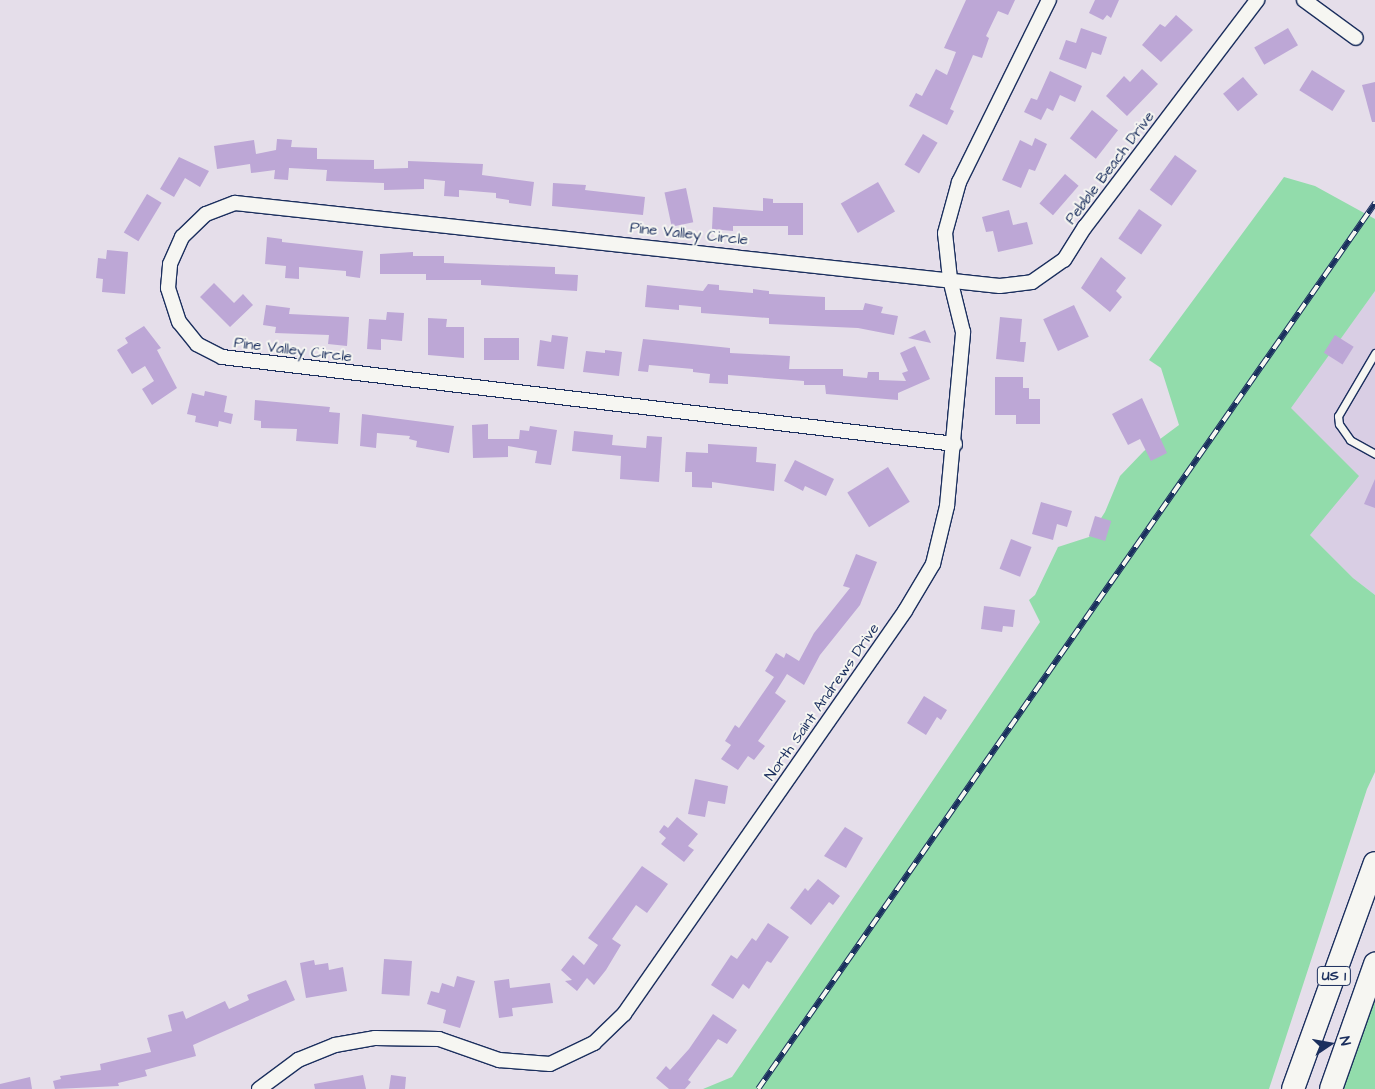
<!DOCTYPE html>
<style>
body{margin:0}
#map{position:relative;width:1375px;height:1089px;overflow:hidden;background:#e5deea;font-family:"Architects Daughter",sans-serif}
div>[style]{position:absolute}
.built>*{inset:0;background:#d9cee4}
.green>*{inset:0;background:#92dcab}
.building>*{inset:0;background:#bda7d6;transform-origin:0 0}
.roads{filter:drop-shadow(1px 0 #1b2f5e) drop-shadow(-1px 0 #1b2f5e) drop-shadow(0 1px #1b2f5e) drop-shadow(0 -1px #1b2f5e)}
.service>*{height:7px;margin:-3.5px;padding:0 3.5px;transform-origin:3.5px;border-radius:3.5px;background:#f6f6f2}
.minor>*{height:14px;margin:-7px;padding:0 7px;transform-origin:7px;border-radius:7px;background:#f6f6f2}
.primary>*{height:22px;margin:-11px;padding:0 11px;transform-origin:11px;border-radius:11px;background:#f6f6f2}
.rail>*{height:5.5px;margin-top:-2.75px;transform-origin:0;background:repeating-linear-gradient(90deg,#f6f6f2 0 11px,#1b2f5e 0 22px);box-sizing:border-box;border-block:1px solid #1b2f5e}
span{translate:-50% -50%;white-space:nowrap;text-align:center;line-height:1.15;-webkit-text-stroke:4px #f6f6f2;paint-order:stroke}
.shield-label span{padding:1px 4px;background:#f6f6f2;border:1px solid;border-radius:4px;-webkit-text-stroke-width:0}
.shield-label{font-size:14px;color:#1b2f5e;font-weight:700}
.street-label{font-size:15px;color:#1b2f5e}
.north{position:absolute;left:1305px;top:1019px;width:50px;height:50px;-webkit-text-stroke:4px #f6f6f2;paint-order:stroke;rotate:78deg;font-size:14px;font-weight:700;line-height:20px;text-align:center;color:#1b2f5e}
.north::after{content:'';display:block;margin:auto;width:18px;height:22px;background:#1b2f5e;clip-path:polygon(50% 0,100% 100%,50% 72%,0 100%)}
</style>
<div id="map">
<div class="built">
<div style="clip-path:polygon(1375px 291px,1375px 595px,1353px 578px,1310px 535px,1290px 408px)"></div>
</div>
<div class="green">
<div style="clip-path:polygon(1284px 177px,1315px 186px,1375px 219px,1375px 291px,1291px 408px,1359px 476px,1310px 535px,1353px 578px,1375px 595px,1375px 772px,1367px 789px,1269px 1089px,703px 1089px,732px 1077px,1040px 622px,1029px 600px,1035px 595px,1058px 547px,1089px 537px,1105px 512px,1120px 476px,1144px 451px,1179px 425px,1161px 368px,1149px 360px)"></div>
<div style="clip-path:polygon(1375px 967px,1375px 1089px,1331px 1089px)"></div>
</div>
<div class="building">
<div style="clip-path:polygon(966px 0,1015px 0,1008px 15px,998px 11px,986px 36px,989px 38px,982px 58px,973px 55px,950px 109px,954px 111px,947px 125px,909px 106px,916px 93px,922px 96px,936px 69px,947px 75px,956px 52px,944px 48px)"></div>
<div style="clip-path:polygon(1095px 0,1119px 0,1111px 18px,1107px 15px,1103px 20px,1089px 13px)"></div>
<div style="clip-path:polygon(1176px 15px,1193px 30px,1161px 62px,1142px 45px,1160px 24px,1165px 27px)"></div>
<div style="clip-path:polygon(1081px 28px,1107px 37px,1101px 55px,1092px 52px,1086px 69px,1059px 59px,1066px 40px,1076px 43px)"></div>
<div style="left:1288px;top:28px;width:20px;height:39px;rotate:60deg"></div>
<div style="clip-path:polygon(1142px 69px,1158px 84px,1127px 116px,1106px 96px,1124px 76px,1130px 82px)"></div>
<div style="left:1312px;top:70px;width:39px;height:24px;rotate:32deg"></div>
<div style="clip-path:polygon(1050px 71px,1082px 86px,1075px 102px,1060px 95px,1053px 111px,1047px 108px,1041px 120px,1024px 112px,1031px 98px,1037px 100px)"></div>
<div style="left:1243px;top:77px;width:23px;height:26px;rotate:50deg"></div>
<div style="clip-path:polygon(1375px 82px,1375px 122px,1372px 122px,1362px 85px)"></div>
<div style="left:1092px;top:110px;width:33px;height:36px;rotate:38deg"></div>
<div style="left:923px;top:134px;width:17px;height:36px;rotate:31deg"></div>
<div style="clip-path:polygon(1035px 138px,1047px 144px,1035px 171px,1029px 169px,1021px 188px,1002px 180px,1020px 140px,1032px 146px)"></div>
<div style="clip-path:polygon(277px 139px,292px 140px,291px 147px,317px 148px,317px 159px,374px 160px,374px 169px,408px 168px,408px 161px,483px 164px,482px 175px,534px 182px,531px 206px,509px 203px,509px 200px,496px 198px,496px 193px,459px 190px,459px 197px,444px 196px,445px 181px,424px 179px,424px 189px,384px 190px,384px 183px,326px 181px,327px 170px,289px 168px,288px 180px,274px 179px,275px 170px,251px 173px,250px 164px,217px 169px,214px 146px,254px 140px,256px 154px,276px 150px)"></div>
<div style="left:1175px;top:155px;width:27px;height:43px;rotate:36deg"></div>
<div style="clip-path:polygon(179px 157px,209px 171px,200px 187px,185px 178px,174px 197px,160px 189px)"></div>
<div style="left:1065px;top:174px;width:18px;height:39px;rotate:41deg"></div>
<div style="left:878px;top:182px;width:34px;height:43px;rotate:60deg"></div>
<div style="clip-path:polygon(553px 183px,586px 185px,585px 190px,645px 197px,643px 215px,552px 206px)"></div>
<div style="left:686px;top:188px;width:35px;height:22px;rotate:78deg"></div>
<div style="left:147px;top:194px;width:17px;height:45px;rotate:31deg"></div>
<div style="clip-path:polygon(763px 198px,773px 199px,773px 203px,803px 203px,803px 235px,788px 235px,788px 226px,733px 226px,733px 231px,712px 229px,713px 207px,763px 211px)"></div>
<div style="left:1139px;top:209px;width:28px;height:36px;rotate:35deg"></div>
<div style="clip-path:polygon(1009px 210px,1013px 225px,1027px 222px,1033px 244px,998px 252px,993px 231px,986px 232px,982px 217px)"></div>
<div style="clip-path:polygon(267px 237px,282px 239px,282px 242px,363px 251px,360px 278px,346px 276px,346px 271px,299px 267px,299px 279px,285px 278px,286px 266px,265px 264px)"></div>
<div style="clip-path:polygon(107px 250px,128px 252px,125px 294px,102px 292px,103px 279px,96px 278px,98px 258px,106px 259px)"></div>
<div style="clip-path:polygon(413px 252px,413px 256px,444px 256px,444px 263px,555px 267px,555px 274px,578px 275px,577px 291px,481px 285px,481px 280px,426px 280px,426px 274px,380px 274px,380px 254px)"></div>
<div style="clip-path:polygon(1101px 257px,1126px 278px,1116px 291px,1122px 297px,1110px 312px,1081px 288px)"></div>
<div style="clip-path:polygon(214px 283px,234px 303px,243px 294px,253px 305px,230px 327px,200px 297px)"></div>
<div style="clip-path:polygon(708px 284px,719px 285px,719px 290px,753px 293px,753px 289px,769px 291px,769px 294px,825px 297px,825px 310px,863px 310px,865px 303px,883px 307px,881px 313px,898px 316px,894px 335px,858px 328px,769px 324px,769px 318px,701px 313px,701px 307px,679px 305px,679px 310px,645px 307px,647px 285px,703px 291px)"></div>
<div style="clip-path:polygon(266px 305px,290px 308px,289px 314px,349px 317px,347px 346px,328px 344px,329px 335px,275px 333px,276px 327px,263px 325px)"></div>
<div style="left:1074px;top:305px;width:35px;height:34px;rotate:65deg"></div>
<div style="clip-path:polygon(387px 312px,404px 313px,402px 341px,381px 339px,381px 350px,367px 349px,369px 319px,386px 320px)"></div>
<div style="clip-path:polygon(1000px 317px,1022px 319px,1020px 342px,1026px 342px,1024px 362px,996px 359px)"></div>
<div style="clip-path:polygon(428px 318px,447px 319px,446px 327px,464px 327px,464px 358px,428px 355px)"></div>
<div style="clip-path:polygon(144px 326px,161px 348px,157px 350px,177px 388px,152px 405px,142px 389px,154px 381px,145px 366px,132px 374px,117px 350px,128px 343px,125px 338px)"></div>
<div style="clip-path:polygon(925px 330px,931px 343px,908px 338px)"></div>
<div style="clip-path:polygon(552px 335px,568px 337px,564px 369px,537px 366px,540px 340px,551px 342px)"></div>
<div style="left:1335px;top:335px;width:22px;height:21px;rotate:32deg"></div>
<div style="left:484px;top:338px;width:35px;height:22px"></div>
<div style="clip-path:polygon(643px 339px,730px 348px,730px 353px,790px 356px,789px 369px,843px 369px,843px 376px,867px 378px,868px 372px,879px 372px,879px 380px,906px 381px,902px 373px,908px 371px,900px 353px,915px 346px,930px 379px,898px 393px,898px 400px,826px 394px,825px 385px,804px 385px,804px 381px,728px 375px,728px 384px,709px 383px,710px 374px,693px 372px,693px 369px,649px 365px,648px 372px,638px 371px)"></div>
<div style="clip-path:polygon(605px 350px,622px 352px,619px 376px,583px 372px,586px 351px,605px 353px)"></div>
<div style="clip-path:polygon(995px 377px,1023px 377px,1023px 388px,1029px 388px,1029px 399px,1040px 399px,1040px 424px,1016px 424px,1016px 415px,995px 415px)"></div>
<div style="clip-path:polygon(205px 391px,227px 396px,224px 412px,233px 414px,231px 424px,219px 421px,218px 427px,195px 422px,196px 416px,187px 414px,192px 393px,204px 396px)"></div>
<div style="clip-path:polygon(1142px 398px,1167px 453px,1151px 461px,1140px 439px,1128px 445px,1112px 414px)"></div>
<div style="clip-path:polygon(255px 400px,330px 407px,329px 412px,340px 413px,338px 444px,296px 441px,297px 429px,261px 428px,261px 421px,254px 420px)"></div>
<div style="clip-path:polygon(362px 414px,454px 426px,449px 453px,416px 447px,417px 441px,409px 439px,410px 436px,377px 433px,376px 448px,360px 446px)"></div>
<div style="clip-path:polygon(488px 424px,488px 439px,519px 439px,520px 430px,529px 431px,530px 426px,557px 430px,551px 465px,535px 463px,537px 451px,508px 446px,508px 457px,473px 458px,472px 425px)"></div>
<div style="clip-path:polygon(574px 431px,613px 435px,612px 445px,646px 448px,647px 436px,662px 437px,659px 482px,620px 479px,621px 456px,572px 451px)"></div>
<div style="clip-path:polygon(708px 444px,757px 447px,756px 462px,776px 464px,774px 491px,712px 482px,712px 488px,692px 487px,692px 472px,685px 472px,686px 452px,708px 453px)"></div>
<div style="clip-path:polygon(795px 460px,834px 479px,826px 496px,805px 486px,803px 491px,784px 481px)"></div>
<div style="left:888px;top:467px;width:41px;height:48px;rotate:58deg"></div>
<div style="clip-path:polygon(1375px 479px,1375px 508px,1364px 504px)"></div>
<div style="clip-path:polygon(1041px 502px,1072px 511px,1067px 527px,1057px 524px,1053px 540px,1032px 534px)"></div>
<div style="left:1095px;top:516px;width:17px;height:21px;rotate:17deg"></div>
<div style="left:1011px;top:539px;width:22px;height:32px;rotate:21deg"></div>
<div style="clip-path:polygon(856px 554px,877px 562px,860px 605px,820px 655px,804px 685px,787px 674px,775px 693px,786px 701px,758px 741px,765px 746px,754px 760px,748px 756px,738px 770px,721px 759px,731px 745px,725px 741px,735px 725px,739px 728px,774px 677px,765px 671px,776px 653px,784px 658px,786px 653px,799px 661px,814px 633px,850px 588px,843px 586px)"></div>
<div style="clip-path:polygon(984px 606px,1015px 610px,1013px 627px,1003px 626px,1002px 632px,981px 629px)"></div>
<div style="clip-path:polygon(924px 696px,947px 710px,941px 720px,937px 717px,926px 735px,907px 723px)"></div>
<div style="clip-path:polygon(695px 779px,728px 786px,725px 804px,708px 801px,705px 817px,688px 814px)"></div>
<div style="clip-path:polygon(677px 817px,698px 834px,688px 846px,694px 850px,684px 862px,661px 844px,666px 838px,659px 832px,664px 825px,668px 828px)"></div>
<div style="clip-path:polygon(845px 827px,863px 838px,846px 868px,824px 856px)"></div>
<div style="clip-path:polygon(642px 866px,668px 884px,647px 913px,636px 905px,612px 939px,621px 945px,606px 970px,594px 985px,587px 978px,577px 991px,565px 981px,572px 980px,561px 970px,573px 955px,584px 965px,598px 945px,588px 938px)"></div>
<div style="clip-path:polygon(818px 879px,840px 896px,833px 905px,829px 902px,811px 925px,790px 908px,805px 888px,808px 891px)"></div>
<div style="clip-path:polygon(768px 923px,789px 937px,771px 963px,767px 961px,749px 989px,743px 984px,733px 999px,711px 985px,731px 955px,737px 959px,752px 938px,756px 941px)"></div>
<div style="left:384px;top:959px;width:28px;height:35px;rotate:4deg"></div>
<div style="clip-path:polygon(314px 960px,315px 965px,328px 963px,329px 970px,343px 967px,347px 991px,306px 998px,300px 963px)"></div>
<div style="clip-path:polygon(457px 976px,475px 981px,460px 1028px,443px 1023px,446px 1010px,427px 1004px,431px 991px,439px 993px,442px 983px,454px 987px)"></div>
<div style="clip-path:polygon(509px 979px,510px 988px,550px 983px,553px 1003px,512px 1008px,513px 1016px,499px 1018px,494px 981px)"></div>
<div style="clip-path:polygon(286px 980px,295px 1000px,193px 1045px,196px 1056px,145px 1070px,147px 1076px,118px 1083px,119px 1086px,55px 1089px,53px 1081px,61px 1079px,60px 1076px,101px 1070px,100px 1064px,151px 1052px,147px 1038px,172px 1031px,168px 1015px,183px 1011px,186px 1019px,225px 1001px,229px 1009px,249px 1000px,247px 995px)"></div>
<div style="clip-path:polygon(713px 1014px,737px 1030px,727px 1044px,718px 1039px,688px 1080px,691px 1082px,685px 1089px,669px 1089px,656px 1078px,666px 1066px,670px 1070px,689px 1049px)"></div>
<div style="clip-path:polygon(363px 1075px,366px 1089px,315px 1089px,314px 1084px)"></div>
<div style="clip-path:polygon(391px 1075px,406px 1077px,405px 1089px,389px 1089px)"></div>
<div style="clip-path:polygon(30px 1077px,32px 1089px,0 1089px,0 1084px)"></div>
</div>
<div class="roads">
<div class="service">
<div style="left:1375px;top:353px;width:73px;rotate:120.4deg"></div>
<div style="left:1338px;top:416px;width:8px;rotate:83deg"></div>
<div style="left:1339px;top:424px;width:19px;rotate:55deg"></div>
<div style="left:1350px;top:440px;width:29px;rotate:29deg"></div>
</div>
<div class="minor">
<div style="left:1304px;top:0;width:64px;rotate:36.2deg"></div>
<div style="left:955px;top:444px;width:738px;rotate:-173.23deg"></div>
<div style="left:222px;top:357px;width:28px;rotate:-153deg"></div>
<div style="left:197px;top:344px;width:28px;rotate:-129deg"></div>
<div style="left:179px;top:322px;width:36px;rotate:-108deg"></div>
<div style="left:168px;top:288px;width:24px;rotate:-85deg"></div>
<div style="left:170px;top:264px;width:30px;rotate:-66deg"></div>
<div style="left:182px;top:237px;width:33px;rotate:-44deg"></div>
<div style="left:206px;top:214px;width:31px;rotate:-21deg"></div>
<div style="left:235px;top:203px;width:769px;rotate:6.19deg"></div>
<div style="left:1000px;top:286px;width:32px;rotate:-7deg"></div>
<div style="left:1032px;top:282px;width:39px;rotate:-35deg"></div>
<div style="left:1064px;top:260px;width:39px;rotate:-58deg"></div>
<div style="left:1085px;top:227px;width:285px;rotate:-52.8deg"></div>
<div style="left:259px;top:1089px;width:49px;rotate:-36.6deg"></div>
<div style="left:298px;top:1060px;width:40px;rotate:-22deg"></div>
<div style="left:335px;top:1045px;width:41px;rotate:-9.9deg"></div>
<div style="left:375px;top:1038px;width:64px;rotate:0.9deg"></div>
<div style="left:439px;top:1039px;width:64px;rotate:19.3deg"></div>
<div style="left:499px;top:1060px;width:51px;rotate:4.5deg"></div>
<div style="left:550px;top:1064px;width:49px;rotate:-25.5deg"></div>
<div style="left:594px;top:1043px;width:42px;rotate:-44deg"></div>
<div style="left:624px;top:1014px;width:491px;rotate:-55.1deg"></div>
<div style="left:905px;top:611px;width:55px;rotate:-59.2deg"></div>
<div style="left:933px;top:564px;width:60px;rotate:-76.4deg"></div>
<div style="left:947px;top:506px;width:175px;rotate:-84.7deg"></div>
<div style="left:963px;top:332px;width:55px;rotate:-103.8deg"></div>
<div style="left:950px;top:279px;width:46px;rotate:-96.2deg"></div>
<div style="left:945px;top:233px;width:53px;rotate:-74.6deg"></div>
<div style="left:959px;top:182px;width:203px;rotate:-63.7deg"></div>
</div>
<div class="primary">
<div style="left:1293px;top:1089px;width:240px;rotate:-70.1deg"></div>
<div style="left:1331px;top:1089px;width:133px;rotate:-70.6deg"></div>
</div>
</div>
<div class="rail">
<div style="left:758px;top:1089px;width:1080px;rotate:-55.15deg"></div>
</div>
<div class="shield-label">
<span style="left:1334px;top:976px">US 1</span>
</div>
<div class="street-label">
<span style="left:1110px;top:168px;rotate:-53deg">Pebble Beach Drive</span>
<span style="left:689px;top:234px;rotate:6deg">Pine Valley Circle</span>
<span style="left:293px;top:350px;rotate:7deg">Pine Valley Circle</span>
<span style="left:822px;top:702px;rotate:-55deg">North Saint Andrews Drive</span>
</div>
<div class="north">N</div>
</div>
